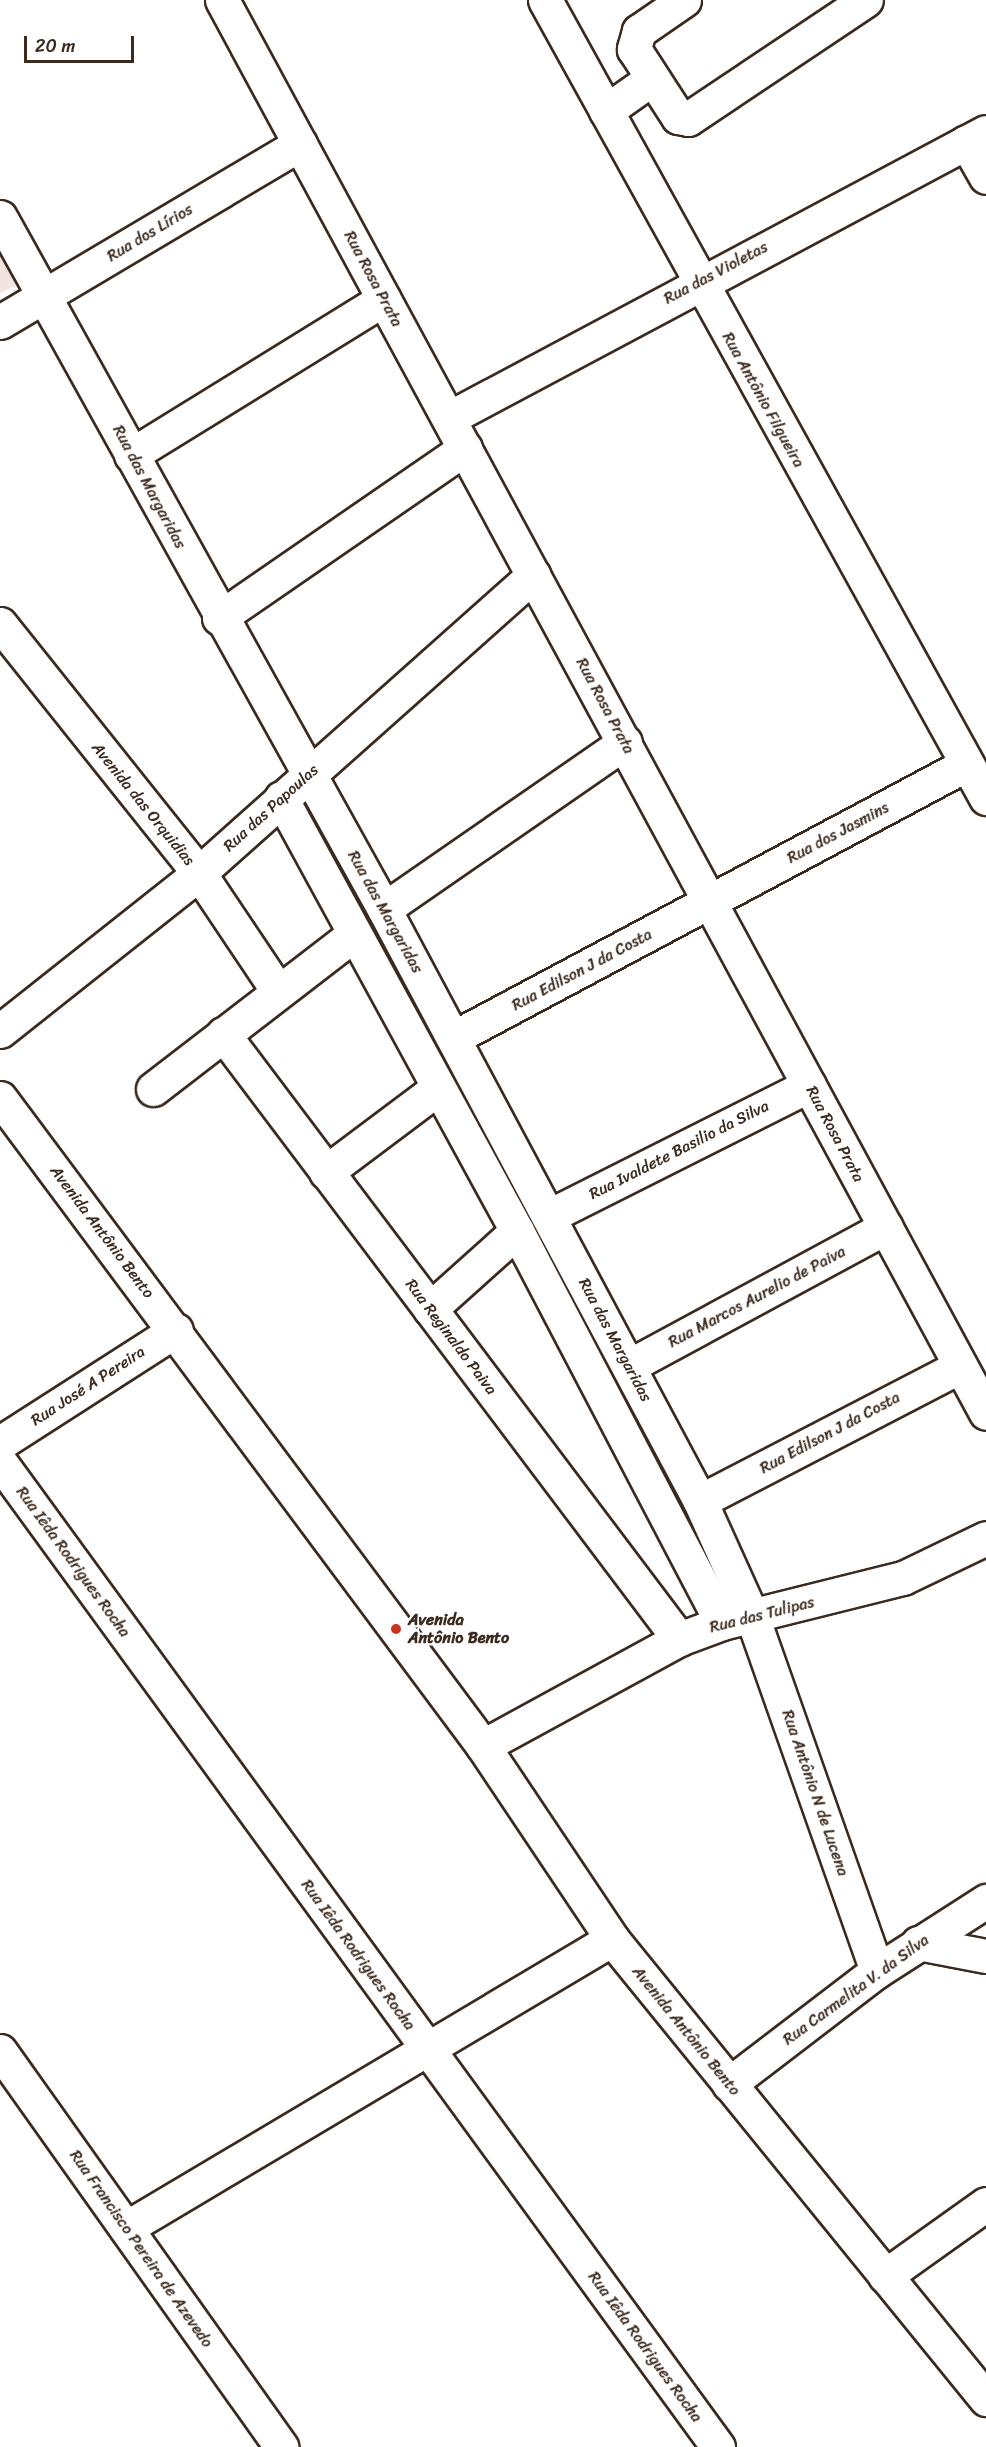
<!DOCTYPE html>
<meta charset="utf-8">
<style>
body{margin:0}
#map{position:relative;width:986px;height:2447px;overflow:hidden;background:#fff;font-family:Sriracha,sans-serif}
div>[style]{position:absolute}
.built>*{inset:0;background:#f4e3e0}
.roads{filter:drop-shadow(2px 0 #3b2a1e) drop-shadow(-2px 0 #3b2a1e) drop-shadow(0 2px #3b2a1e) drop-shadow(0 -2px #3b2a1e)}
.minor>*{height:33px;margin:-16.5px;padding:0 16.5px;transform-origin:16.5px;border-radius:16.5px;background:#fff}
.dots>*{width:16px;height:16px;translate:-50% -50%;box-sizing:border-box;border:3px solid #fff;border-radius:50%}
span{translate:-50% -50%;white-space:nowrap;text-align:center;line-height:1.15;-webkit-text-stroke:4.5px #fff;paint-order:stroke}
.street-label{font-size:16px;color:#3b2a1e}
.poi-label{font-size:16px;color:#3b2a1e;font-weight:700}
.left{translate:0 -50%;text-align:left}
.scale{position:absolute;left:24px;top:36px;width:110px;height:27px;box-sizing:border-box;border:3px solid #3b2a1e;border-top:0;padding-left:8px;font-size:18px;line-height:21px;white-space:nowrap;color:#3b2a1e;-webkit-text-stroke:4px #fff;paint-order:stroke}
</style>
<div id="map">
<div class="built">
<div style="clip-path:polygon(0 216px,38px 275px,0 293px)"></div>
</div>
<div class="roads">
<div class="minor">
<div style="left:222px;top:0;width:1606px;rotate:61.6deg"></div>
<div style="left:545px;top:0;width:912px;rotate:61.07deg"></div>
<div style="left:684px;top:0;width:55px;rotate:145.4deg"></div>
<div style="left:639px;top:31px;width:19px;rotate:106deg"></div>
<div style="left:634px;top:49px;width:81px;rotate:57.1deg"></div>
<div style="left:678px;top:117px;width:10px;rotate:11deg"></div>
<div style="left:688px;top:119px;width:214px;rotate:-33.8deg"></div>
<div style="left:606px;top:111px;width:54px;rotate:-35.2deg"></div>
<div style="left:966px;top:142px;width:40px;rotate:60.3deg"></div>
<div style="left:0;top:217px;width:791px;rotate:60.97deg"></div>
<div style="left:384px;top:909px;width:671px;rotate:61.91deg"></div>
<div style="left:700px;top:1501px;width:126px;rotate:65.7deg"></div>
<div style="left:752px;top:1616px;width:376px;rotate:70.6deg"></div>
<div style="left:0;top:322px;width:349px;rotate:-30.7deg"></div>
<div style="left:449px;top:418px;width:608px;rotate:-28.04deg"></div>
<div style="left:131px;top:455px;width:297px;rotate:-31.7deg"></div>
<div style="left:219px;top:618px;width:299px;rotate:-34.6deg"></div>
<div style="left:0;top:624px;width:319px;rotate:51.4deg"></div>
<div style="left:199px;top:873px;width:142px;rotate:56.2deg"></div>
<div style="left:281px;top:798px;width:493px;rotate:61.4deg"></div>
<div style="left:517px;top:1231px;width:442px;rotate:62.4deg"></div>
<div style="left:384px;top:909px;width:293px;rotate:-34.7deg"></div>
<div style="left:0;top:1031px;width:254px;rotate:-38.4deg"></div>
<div style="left:199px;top:873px;width:448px;rotate:-41.7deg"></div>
<div style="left:223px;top:1034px;width:758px;rotate:52.99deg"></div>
<div style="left:453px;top:1038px;width:582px;rotate:-28.06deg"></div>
<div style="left:153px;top:1089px;width:252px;rotate:-37.6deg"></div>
<div style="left:0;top:1098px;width:808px;rotate:53.3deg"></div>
<div style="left:483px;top:1746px;width:232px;rotate:56.2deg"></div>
<div style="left:612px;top:1939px;width:593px;rotate:50.89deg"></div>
<div style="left:326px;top:1172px;width:140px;rotate:-36.9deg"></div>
<div style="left:549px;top:1216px;width:291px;rotate:-26.7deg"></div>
<div style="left:430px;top:1309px;width:117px;rotate:-41.9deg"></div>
<div style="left:629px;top:1366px;width:292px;rotate:-28.4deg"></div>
<div style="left:0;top:1443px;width:209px;rotate:-32.7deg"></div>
<div style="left:0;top:1462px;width:1219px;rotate:53.91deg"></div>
<div style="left:700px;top:1501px;width:293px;rotate:-27.4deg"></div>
<div style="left:483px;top:1746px;width:223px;rotate:-28.6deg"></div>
<div style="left:679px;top:1639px;width:46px;rotate:-20.4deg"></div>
<div style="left:722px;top:1623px;width:187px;rotate:-14deg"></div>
<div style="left:903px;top:1578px;width:92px;rotate:-25.7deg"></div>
<div style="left:918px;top:1943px;width:69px;rotate:10.8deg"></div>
<div style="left:0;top:2051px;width:486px;rotate:54.6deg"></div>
<div style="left:729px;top:2084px;width:186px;rotate:-37.4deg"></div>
<div style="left:877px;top:1971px;width:130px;rotate:-32.7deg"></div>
<div style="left:126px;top:2228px;width:565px;rotate:-30.74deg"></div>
<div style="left:885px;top:2276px;width:124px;rotate:-35.5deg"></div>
</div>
</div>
<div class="dots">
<div style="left:396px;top:1629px;background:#c8321e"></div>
</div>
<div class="street-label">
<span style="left:150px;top:233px;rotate:-31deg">Rua dos Lírios</span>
<span style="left:716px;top:273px;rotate:-28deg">Rua das Violetas</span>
<span style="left:373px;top:279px;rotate:62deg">Rua Rosa Prata</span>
<span style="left:763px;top:400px;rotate:61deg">Rua Antônio Filgueira</span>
<span style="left:149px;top:487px;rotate:62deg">Rua das Margaridas</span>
<span style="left:605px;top:706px;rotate:62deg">Rua Rosa Prata</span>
<span style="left:143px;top:804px;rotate:51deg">Avenida das Orquidias</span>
<span style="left:271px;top:808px;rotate:-42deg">Rua das Papoulas</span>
<span style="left:838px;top:833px;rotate:-28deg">Rua dos Jasmins</span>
<span style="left:385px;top:912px;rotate:61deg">Rua das Margaridas</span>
<span style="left:582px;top:970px;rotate:-28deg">Rua Edilson J da Costa</span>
<span style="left:835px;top:1134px;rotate:62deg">Rua Rosa Prata</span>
<span style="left:679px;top:1150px;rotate:-27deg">Rua Ivaldete Basilio da Silva</span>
<span style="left:102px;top:1232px;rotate:53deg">Avenida Antônio Bento</span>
<span style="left:757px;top:1297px;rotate:-28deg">Rua Marcos Aurelio de Paiva</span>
<span style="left:451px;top:1337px;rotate:53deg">Rua Reginaldo Paiva</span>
<span style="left:615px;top:1340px;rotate:62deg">Rua das Margaridas</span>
<span style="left:88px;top:1386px;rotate:-33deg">Rua José A Pereira</span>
<span style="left:830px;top:1433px;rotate:-28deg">Rua Edilson J da Costa</span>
<span style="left:73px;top:1562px;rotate:54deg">Rua Iêda Rodrigues Rocha</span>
<span style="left:762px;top:1615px;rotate:-14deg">Rua das Tulipas</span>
<span style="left:815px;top:1793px;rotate:71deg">Rua Antônio N de Lucena</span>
<span style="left:358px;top:1955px;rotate:54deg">Rua Iêda Rodrigues Rocha</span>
<span style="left:856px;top:1990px;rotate:-36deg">Rua Carmelita V. da Silva</span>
<span style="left:686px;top:2031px;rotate:51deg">Avenida Antônio Bento</span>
<span style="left:141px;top:2249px;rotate:55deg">Rua Francisco Pereira de Azevedo</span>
<span style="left:645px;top:2347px;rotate:54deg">Rua Iêda Rodrigues Rocha</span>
</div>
<div class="poi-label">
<span class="left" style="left:408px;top:1629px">Avenida<br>Antônio Bento</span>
</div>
<div class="scale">20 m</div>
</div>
